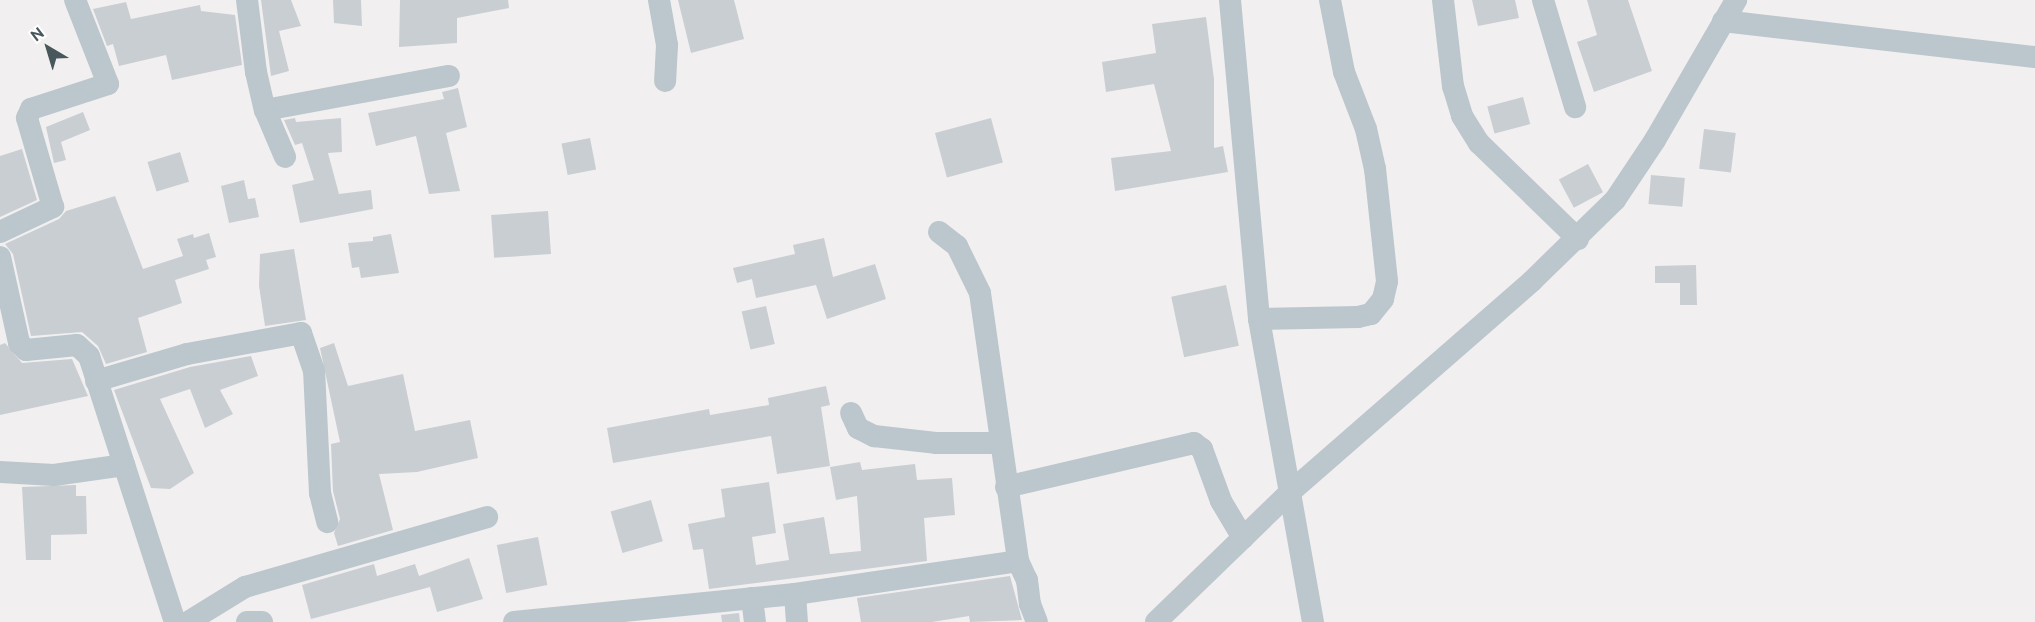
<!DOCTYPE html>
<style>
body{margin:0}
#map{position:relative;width:2035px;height:622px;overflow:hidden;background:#f2eff0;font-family:Ubuntu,sans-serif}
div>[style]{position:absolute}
.building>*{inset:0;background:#c9ced2;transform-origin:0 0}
.street>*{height:22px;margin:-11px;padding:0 11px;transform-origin:11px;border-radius:11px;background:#bbc7cc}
span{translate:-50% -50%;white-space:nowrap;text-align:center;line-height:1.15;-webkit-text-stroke:4.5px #fff;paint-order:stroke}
.north{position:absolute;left:18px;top:18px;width:60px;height:60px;-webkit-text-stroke:4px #fff;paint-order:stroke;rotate:322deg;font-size:16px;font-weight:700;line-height:24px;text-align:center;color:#48575c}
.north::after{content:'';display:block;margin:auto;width:21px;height:27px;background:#48575c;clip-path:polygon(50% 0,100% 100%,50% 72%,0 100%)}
</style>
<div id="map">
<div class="building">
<div style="clip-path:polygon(261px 0,291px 0,301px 26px,279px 31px,289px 71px,271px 76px)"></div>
<div style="clip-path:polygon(333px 0,361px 0,362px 26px,334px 23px)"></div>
<div style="clip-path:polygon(400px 0,508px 0,509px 8px,457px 18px,457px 43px,399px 47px)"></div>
<div style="clip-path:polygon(678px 0,734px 0,744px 39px,691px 53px)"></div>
<div style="clip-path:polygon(1472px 0,1515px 0,1519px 18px,1478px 26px)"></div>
<div style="clip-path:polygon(1587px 0,1628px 0,1652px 71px,1594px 92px,1577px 42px,1597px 35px)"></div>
<div style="clip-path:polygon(126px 2px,131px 19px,200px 5px,201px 11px,235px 15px,242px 65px,172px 80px,166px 55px,119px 66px,113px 44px,107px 46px,93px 9px)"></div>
<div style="clip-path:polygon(1206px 17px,1214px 79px,1214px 148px,1223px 146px,1228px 172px,1115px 191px,1111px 158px,1171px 151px,1154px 84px,1106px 92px,1102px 62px,1156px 53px,1152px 24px)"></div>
<div style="clip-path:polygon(458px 88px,467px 127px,446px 133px,460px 191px,429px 194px,416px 136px,376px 146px,368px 113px,444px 99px,442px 92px)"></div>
<div style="left:1523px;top:97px;width:28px;height:37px;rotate:75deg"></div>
<div style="clip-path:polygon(83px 112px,90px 130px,61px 142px,66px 160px,54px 163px,46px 127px)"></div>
<div style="clip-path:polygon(295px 118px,296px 122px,341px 118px,342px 152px,328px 153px,339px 194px,371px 190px,373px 209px,300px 223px,292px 185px,314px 180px,302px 143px,295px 145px,284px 120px)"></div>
<div style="left:991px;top:118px;width:46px;height:58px;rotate:75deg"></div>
<div style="left:1704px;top:129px;width:32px;height:40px;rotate:7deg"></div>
<div style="left:590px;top:138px;width:32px;height:29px;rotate:79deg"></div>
<div style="clip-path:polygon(22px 149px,37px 200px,0 217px,0 156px)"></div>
<div style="left:180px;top:152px;width:31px;height:34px;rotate:73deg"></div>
<div style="left:1588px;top:164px;width:32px;height:33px;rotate:62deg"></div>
<div style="left:1651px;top:175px;width:34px;height:29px;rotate:5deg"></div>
<div style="clip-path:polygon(244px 180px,248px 199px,255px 198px,259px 217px,229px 223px,221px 186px)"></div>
<div style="clip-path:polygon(115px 196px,143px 269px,183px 256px,177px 239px,193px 234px,194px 238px,209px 233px,216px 257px,206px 260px,209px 269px,175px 280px,182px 303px,138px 318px,147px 352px,106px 364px,98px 346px,82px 332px,31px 336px,13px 254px,5px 244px,59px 219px,66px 211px)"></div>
<div style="left:548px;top:211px;width:43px;height:57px;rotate:86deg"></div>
<div style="clip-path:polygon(391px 234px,399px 273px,361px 278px,359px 267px,352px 268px,348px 243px,373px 241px,373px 237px)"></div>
<div style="clip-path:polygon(824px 238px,833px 277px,875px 264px,886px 299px,827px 319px,816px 285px,756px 298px,752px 279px,737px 283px,733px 268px,795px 254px,793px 245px)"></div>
<div style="clip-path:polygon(294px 249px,306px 320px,265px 326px,259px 286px,260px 254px)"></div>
<div style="clip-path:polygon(1696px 265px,1697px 305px,1680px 305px,1680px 283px,1655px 283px,1655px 266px)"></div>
<div style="left:1226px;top:285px;width:62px;height:56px;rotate:78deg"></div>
<div style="left:766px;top:306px;width:39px;height:25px;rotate:77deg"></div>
<div style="clip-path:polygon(5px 343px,22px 363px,72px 359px,88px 396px,0 415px,0 345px)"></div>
<div style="clip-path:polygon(334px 343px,348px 386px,403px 374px,415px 431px,470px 420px,478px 458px,417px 472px,379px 474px,393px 530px,338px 546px,334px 533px,340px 519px,333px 491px,331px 444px,340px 442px,320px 348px)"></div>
<div style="clip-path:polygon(251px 356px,258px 376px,220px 390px,233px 414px,205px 428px,190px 389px,160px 399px,194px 473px,170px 489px,151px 488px,114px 390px,190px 367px)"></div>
<div style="clip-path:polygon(826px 386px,830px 405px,821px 407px,830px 466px,777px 474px,771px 436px,613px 463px,607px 428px,709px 409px,710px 415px,769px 405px,768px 398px)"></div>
<div style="clip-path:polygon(860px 462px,862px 470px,915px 464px,917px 480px,952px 478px,955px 515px,924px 518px,927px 561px,709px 589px,703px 549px,693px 550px,688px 524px,725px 517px,721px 489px,769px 482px,776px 533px,752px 537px,756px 565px,789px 560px,783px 524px,824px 517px,830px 554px,861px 551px,857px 496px,836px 500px,830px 467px)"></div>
<div style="clip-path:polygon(76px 485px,76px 496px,86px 496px,87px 534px,51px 535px,51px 560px,26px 560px,22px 487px)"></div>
<div style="left:651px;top:500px;width:43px;height:42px;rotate:74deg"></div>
<div style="left:538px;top:537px;width:49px;height:42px;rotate:79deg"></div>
<div style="clip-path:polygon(469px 558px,483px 599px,437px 612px,430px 587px,311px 619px,302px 585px,374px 564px,377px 576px,415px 564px,419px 576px)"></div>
<div style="clip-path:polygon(1010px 576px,1022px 620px,970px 622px,969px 616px,932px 622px,861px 622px,857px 598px)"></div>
<div style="clip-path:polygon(739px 613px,740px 622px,722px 622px,721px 615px)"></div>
</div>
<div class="street">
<div style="left:247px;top:0;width:73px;rotate:82.9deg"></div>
<div style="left:256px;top:72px;width:39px;rotate:77deg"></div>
<div style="left:265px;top:110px;width:51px;rotate:66.9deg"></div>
<div style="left:659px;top:0;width:46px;rotate:79.9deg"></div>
<div style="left:667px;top:45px;width:36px;rotate:93deg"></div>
<div style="left:1230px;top:0;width:320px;rotate:84.8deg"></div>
<div style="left:1259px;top:319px;width:308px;rotate:79.9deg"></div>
<div style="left:1443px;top:0;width:87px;rotate:83.4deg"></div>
<div style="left:1453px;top:86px;width:31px;rotate:73deg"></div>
<div style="left:1462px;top:116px;width:32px;rotate:58deg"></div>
<div style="left:1479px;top:143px;width:138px;rotate:44.1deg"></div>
<div style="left:1543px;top:0;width:112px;rotate:73.3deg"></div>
<div style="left:1723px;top:21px;width:314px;rotate:6.6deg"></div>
<div style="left:265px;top:110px;width:187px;rotate:-10.5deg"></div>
<div style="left:0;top:232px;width:59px;rotate:-25.3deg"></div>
<div style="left:53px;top:207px;width:93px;rotate:-106.3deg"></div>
<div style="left:27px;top:118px;width:10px;rotate:-66deg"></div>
<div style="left:31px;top:109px;width:81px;rotate:-18deg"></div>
<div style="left:108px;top:84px;width:90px;rotate:-111.4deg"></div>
<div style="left:939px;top:232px;width:23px;rotate:38deg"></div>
<div style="left:957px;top:246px;width:52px;rotate:63.9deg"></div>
<div style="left:980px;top:293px;width:271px;rotate:81.9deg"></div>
<div style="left:0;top:257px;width:88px;rotate:77.5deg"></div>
<div style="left:19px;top:343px;width:10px;rotate:45deg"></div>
<div style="left:26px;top:350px;width:51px;rotate:-5.6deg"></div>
<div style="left:77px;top:345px;width:16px;rotate:43deg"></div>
<div style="left:89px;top:356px;width:280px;rotate:72.1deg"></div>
<div style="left:1259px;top:319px;width:99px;rotate:-1.2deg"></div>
<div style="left:1358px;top:317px;width:13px;rotate:-13deg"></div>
<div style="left:1371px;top:314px;width:19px;rotate:-51deg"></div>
<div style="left:1383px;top:299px;width:18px;rotate:-77deg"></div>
<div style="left:1387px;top:281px;width:113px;rotate:-96.1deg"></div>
<div style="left:1375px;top:169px;width:41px;rotate:-102.7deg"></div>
<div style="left:1366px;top:129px;width:61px;rotate:-111.1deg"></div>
<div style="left:1344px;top:72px;width:73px;rotate:-101deg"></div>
<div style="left:96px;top:381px;width:95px;rotate:-16.5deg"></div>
<div style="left:187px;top:354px;width:116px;rotate:-10.4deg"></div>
<div style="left:301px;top:333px;width:39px;rotate:71deg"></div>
<div style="left:314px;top:370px;width:123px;rotate:87.2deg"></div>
<div style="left:320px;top:493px;width:30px;rotate:76deg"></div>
<div style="left:851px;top:413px;width:17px;rotate:65deg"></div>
<div style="left:858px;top:428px;width:18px;rotate:27deg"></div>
<div style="left:874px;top:436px;width:62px;rotate:6.4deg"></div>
<div style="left:936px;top:443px;width:64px"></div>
<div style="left:0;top:472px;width:54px;rotate:3.2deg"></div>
<div style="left:54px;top:475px;width:71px;rotate:-8.1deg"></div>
<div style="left:1006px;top:487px;width:193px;rotate:-13.2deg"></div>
<div style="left:1194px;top:443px;width:10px;rotate:37deg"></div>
<div style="left:1202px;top:449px;width:55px;rotate:69.9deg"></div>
<div style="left:1221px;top:501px;width:43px;rotate:59.3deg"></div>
<div style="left:795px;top:594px;width:28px;rotate:86deg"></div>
<div style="left:752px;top:598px;width:24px;rotate:83deg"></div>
<div style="left:188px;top:622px;width:67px;rotate:-31.6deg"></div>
<div style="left:245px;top:587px;width:252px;rotate:-16.1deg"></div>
<div style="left:247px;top:622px;width:15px"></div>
<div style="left:514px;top:622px;width:282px;rotate:-5.7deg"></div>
<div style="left:795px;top:594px;width:225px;rotate:-8.4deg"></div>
<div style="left:1018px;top:561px;width:21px;rotate:65deg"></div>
<div style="left:1027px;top:580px;width:24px;rotate:83deg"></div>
<div style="left:1030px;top:604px;width:19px;rotate:69deg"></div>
<div style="left:1156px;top:622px;width:184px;rotate:-44.1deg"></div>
<div style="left:1288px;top:494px;width:324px;rotate:-41.1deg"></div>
<div style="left:1532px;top:281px;width:116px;rotate:-44.3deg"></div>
<div style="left:1615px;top:200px;width:72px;rotate:-56.3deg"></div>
<div style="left:1655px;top:140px;width:162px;rotate:-59.9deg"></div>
</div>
<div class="north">N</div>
</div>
